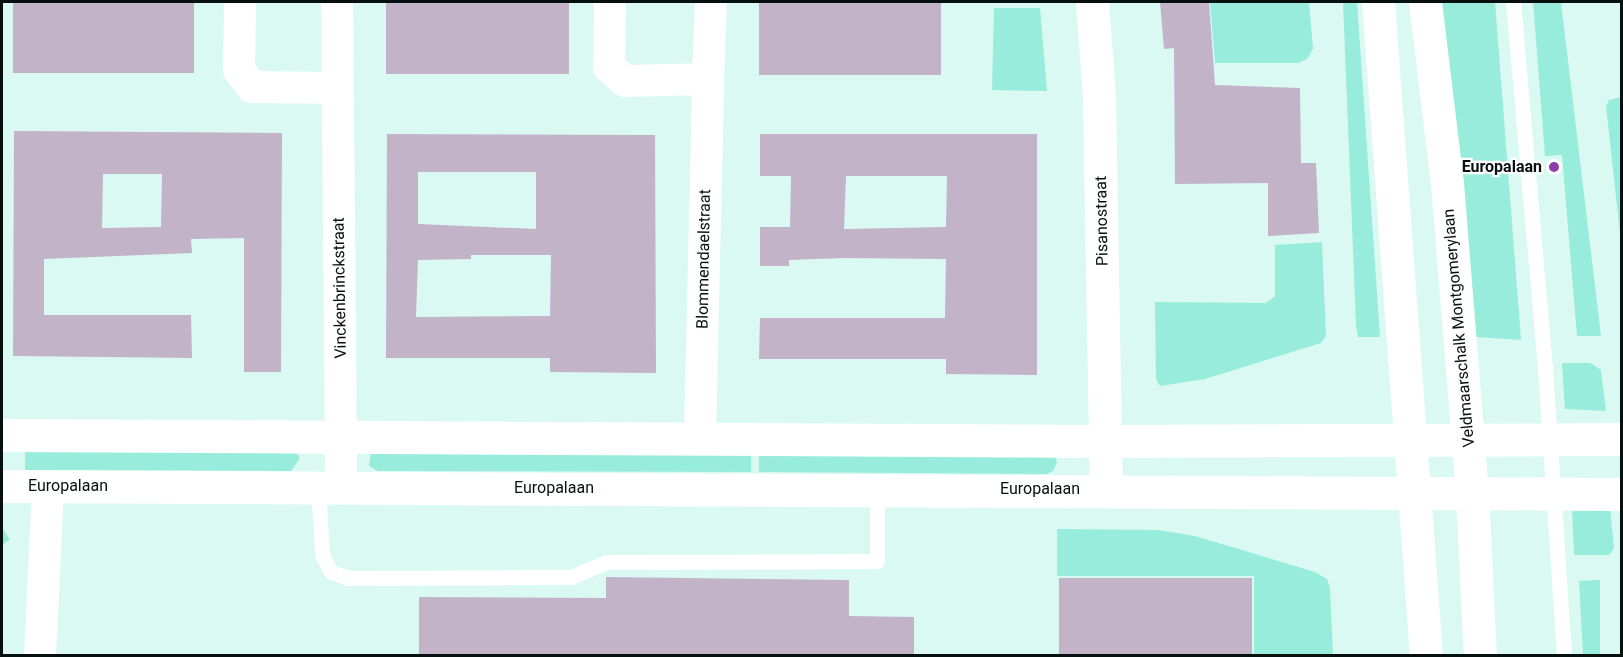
<!DOCTYPE html>
<style>
body{margin:0}
#map{position:relative;width:1623px;height:657px;overflow:hidden;background:#daf9f2;font-family:Roboto,sans-serif}
div>[style]{position:absolute}
.green>*{inset:0;background:#98ecdc;transform-origin:0 0}
.building>*{inset:0;background:#c2b3c9;transform-origin:0 0}
.service>*{height:15px;margin:-7.5px;padding:0 7.5px;transform-origin:7.5px;border-radius:7.5px;background:#fff}
.minor>*{height:32px;margin:-16px;padding:0 16px;transform-origin:16px;border-radius:16px;background:#fff}
.tertiary>*{height:33px;margin:-16.5px;padding:0 16.5px;transform-origin:16.5px;border-radius:16.5px;background:#fff}
.secondary>*{height:33px;margin:-16.5px;padding:0 16.5px;transform-origin:16.5px;border-radius:16.5px;background:#fff}
.dots>*{width:16px;height:16px;translate:-50% -50%;box-sizing:border-box;border:3px solid #fefefe;border-radius:50%}
span{translate:-50% -50%;white-space:nowrap;text-align:center;line-height:1.15;-webkit-text-stroke:4.5px #fefefe;paint-order:stroke}
.poi-label{font-size:16px;color:#06110f;font-weight:700}
.right{translate:-100% -50%;text-align:right}
.street-label{font-size:16px;color:#06110f}
.frame{position:absolute;inset:0;border:3px solid #06110f;pointer-events:none}
</style>
<div id="map">
<div class="green">
<div style="clip-path:polygon(1210px 2px,1309px 2px,1313px 49px,1307px 59px,1298px 63px,1215px 63px)"></div>
<div style="clip-path:polygon(1343px 2px,1357px 2px,1380px 337px,1358px 337px,1356px 325px)"></div>
<div style="clip-path:polygon(1436px 2px,1495px 2px,1521px 340px,1476px 337px)"></div>
<div style="clip-path:polygon(1533px 2px,1561px 2px,1601px 336px,1577px 336px,1562px 155px,1545px 156px)"></div>
<div style="clip-path:polygon(994px 8px,1040px 8px,1047px 91px,992px 90px)"></div>
<div style="clip-path:polygon(1621px 97px,1622px 97px,1621px 243px,1606px 106px,1609px 100px)"></div>
<div style="clip-path:polygon(1322px 242px,1326px 336px,1321px 343px,1205px 379px,1160px 386px,1156px 379px,1155px 302px,1266px 303px,1275px 296px,1275px 245px)"></div>
<div style="clip-path:polygon(1562px 363px,1590px 363px,1601px 370px,1606px 411px,1565px 409px)"></div>
<div style="clip-path:polygon(25px 449px,294px 450px,300px 458px,291px 471px,25px 470px)"></div>
<div style="clip-path:polygon(371px 452px,751px 452px,751px 472px,378px 471px,369px 466px)"></div>
<div style="clip-path:polygon(759px 452px,1055px 456px,1057px 462px,1053px 471px,1047px 474px,759px 472px)"></div>
<div style="clip-path:polygon(1572px 508px,1610px 508px,1614px 548px,1609px 555px,1574px 555px)"></div>
<div style="left:2px;top:528px;width:14px;height:108px;rotate:56deg"></div>
<div style="clip-path:polygon(1057px 529px,1158px 530px,1195px 536px,1315px 572px,1327px 579px,1330px 588px,1333px 655px,1254px 655px,1254px 576px,1057px 576px)"></div>
<div style="clip-path:polygon(1600px 580px,1600px 655px,1583px 655px,1579px 581px)"></div>
</div>
<div class="building">
<div style="left:13px;top:2px;width:181px;height:71px"></div>
<div style="left:386px;top:2px;width:183px;height:72px"></div>
<div style="left:759px;top:2px;width:182px;height:73px"></div>
<div style="clip-path:polygon(1160px 2px,1209px 2px,1215px 85px,1300px 88px,1301px 163px,1316px 163px,1319px 233px,1268px 236px,1268px 183px,1175px 184px,1174px 48px,1164px 49px)"></div>
<div style="clip-path:polygon(evenodd,14px 131px,282px 133px,281px 372px,244px 372px,244px 238px,191px 239px,192px 253px,44px 259px,44px 315px,191px 315px,192px 358px,13px 356px,14px 131px,103px 174px,162px 174px,161px 227px,102px 228px,103px 174px)"></div>
<div style="clip-path:polygon(evenodd,387px 134px,655px 135px,656px 373px,550px 372px,550px 358px,386px 358px,387px 134px,418px 172px,536px 172px,536px 229px,418px 224px,418px 172px,387px 134px,471px 255px,551px 255px,550px 316px,416px 317px,418px 260px,471px 259px,471px 255px)"></div>
<div style="clip-path:polygon(evenodd,760px 134px,1037px 134px,1037px 375px,946px 374px,946px 359px,759px 359px,760px 318px,945px 318px,946px 259px,844px 258px,789px 260px,789px 266px,760px 266px,760px 227px,790px 227px,791px 176px,760px 176px,760px 134px,846px 176px,947px 176px,946px 227px,844px 229px,846px 176px)"></div>
<div style="clip-path:polygon(606px 577px,849px 580px,849px 616px,914px 617px,914px 656px,419px 656px,419px 597px,606px 598px)"></div>
<div style="left:1059px;top:578px;width:193px;height:78px"></div>
</div>
<div class="service">
<div style="left:1513px;top:2px;width:353px;rotate:85deg"></div>
<div style="left:1544px;top:354px;width:303px;rotate:86.2deg"></div>
<div style="left:318px;top:487px;width:68px;rotate:86.6deg"></div>
<div style="left:322px;top:555px;width:19px;rotate:62deg"></div>
<div style="left:331px;top:572px;width:18px;rotate:19deg"></div>
<div style="left:348px;top:578px;width:223px;rotate:-0.3deg"></div>
<div style="left:571px;top:577px;width:39px;rotate:-23deg"></div>
<div style="left:607px;top:562px;width:270px;rotate:-0.2deg"></div>
<div style="left:877px;top:561px;width:72px;rotate:-90deg"></div>
</div>
<div class="minor">
<div style="left:240px;top:2px;width:68px;rotate:90.8deg"></div>
<div style="left:239px;top:70px;width:21px;rotate:53deg"></div>
<div style="left:252px;top:87px;width:85px;rotate:0.7deg"></div>
<div style="left:337px;top:2px;width:485px;rotate:89.5deg"></div>
<div style="left:610px;top:2px;width:65px;rotate:90.9deg"></div>
<div style="left:609px;top:67px;width:21px;rotate:41deg"></div>
<div style="left:625px;top:81px;width:83px;rotate:-1.4deg"></div>
<div style="left:708px;top:79px;width:77px;rotate:-87.8deg"></div>
<div style="left:700px;top:439px;width:360px;rotate:-88.7deg"></div>
<div style="left:40px;top:656px;width:170px;rotate:-87.3deg"></div>
</div>
<div class="tertiary">
<div style="left:1092px;top:2px;width:95px;rotate:85.8deg"></div>
<div style="left:1099px;top:97px;width:393px;rotate:89deg"></div>
</div>
<div class="secondary">
<div style="left:1378px;top:2px;width:656px;rotate:85.8deg"></div>
<div style="left:1425px;top:2px;width:182px;rotate:83.1deg"></div>
<div style="left:1447px;top:183px;width:312px;rotate:85.4deg"></div>
<div style="left:1472px;top:494px;width:162px;rotate:87.2deg"></div>
<div style="left:2px;top:435px;width:1101px;rotate:0.31deg"></div>
<div style="left:1103px;top:441px;width:519px;rotate:-0.22deg"></div>
<div style="left:2px;top:486px;width:1620px;rotate:0.28deg"></div>
</div>
<div class="dots">
<div style="left:1554px;top:167px;background:#8c3baa"></div>
</div>
<div class="poi-label">
<span class="right" style="left:1542px;top:167px">Europalaan</span>
</div>
<div class="street-label">
<span style="left:1102px;top:221px;rotate:-91deg">Pisanostraat</span>
<span style="left:704px;top:259px;rotate:-89deg">Blommendaelstraat</span>
<span style="left:340px;top:288px;rotate:-91deg">Vinckenbrinckstraat</span>
<span style="left:1459px;top:328px;rotate:-95deg">Veldmaarschalk Montgomerylaan</span>
<span style="left:68px;top:486px">Europalaan</span>
<span style="left:554px;top:488px">Europalaan</span>
<span style="left:1040px;top:489px">Europalaan</span>
</div>
<div class="frame"></div>
</div>
